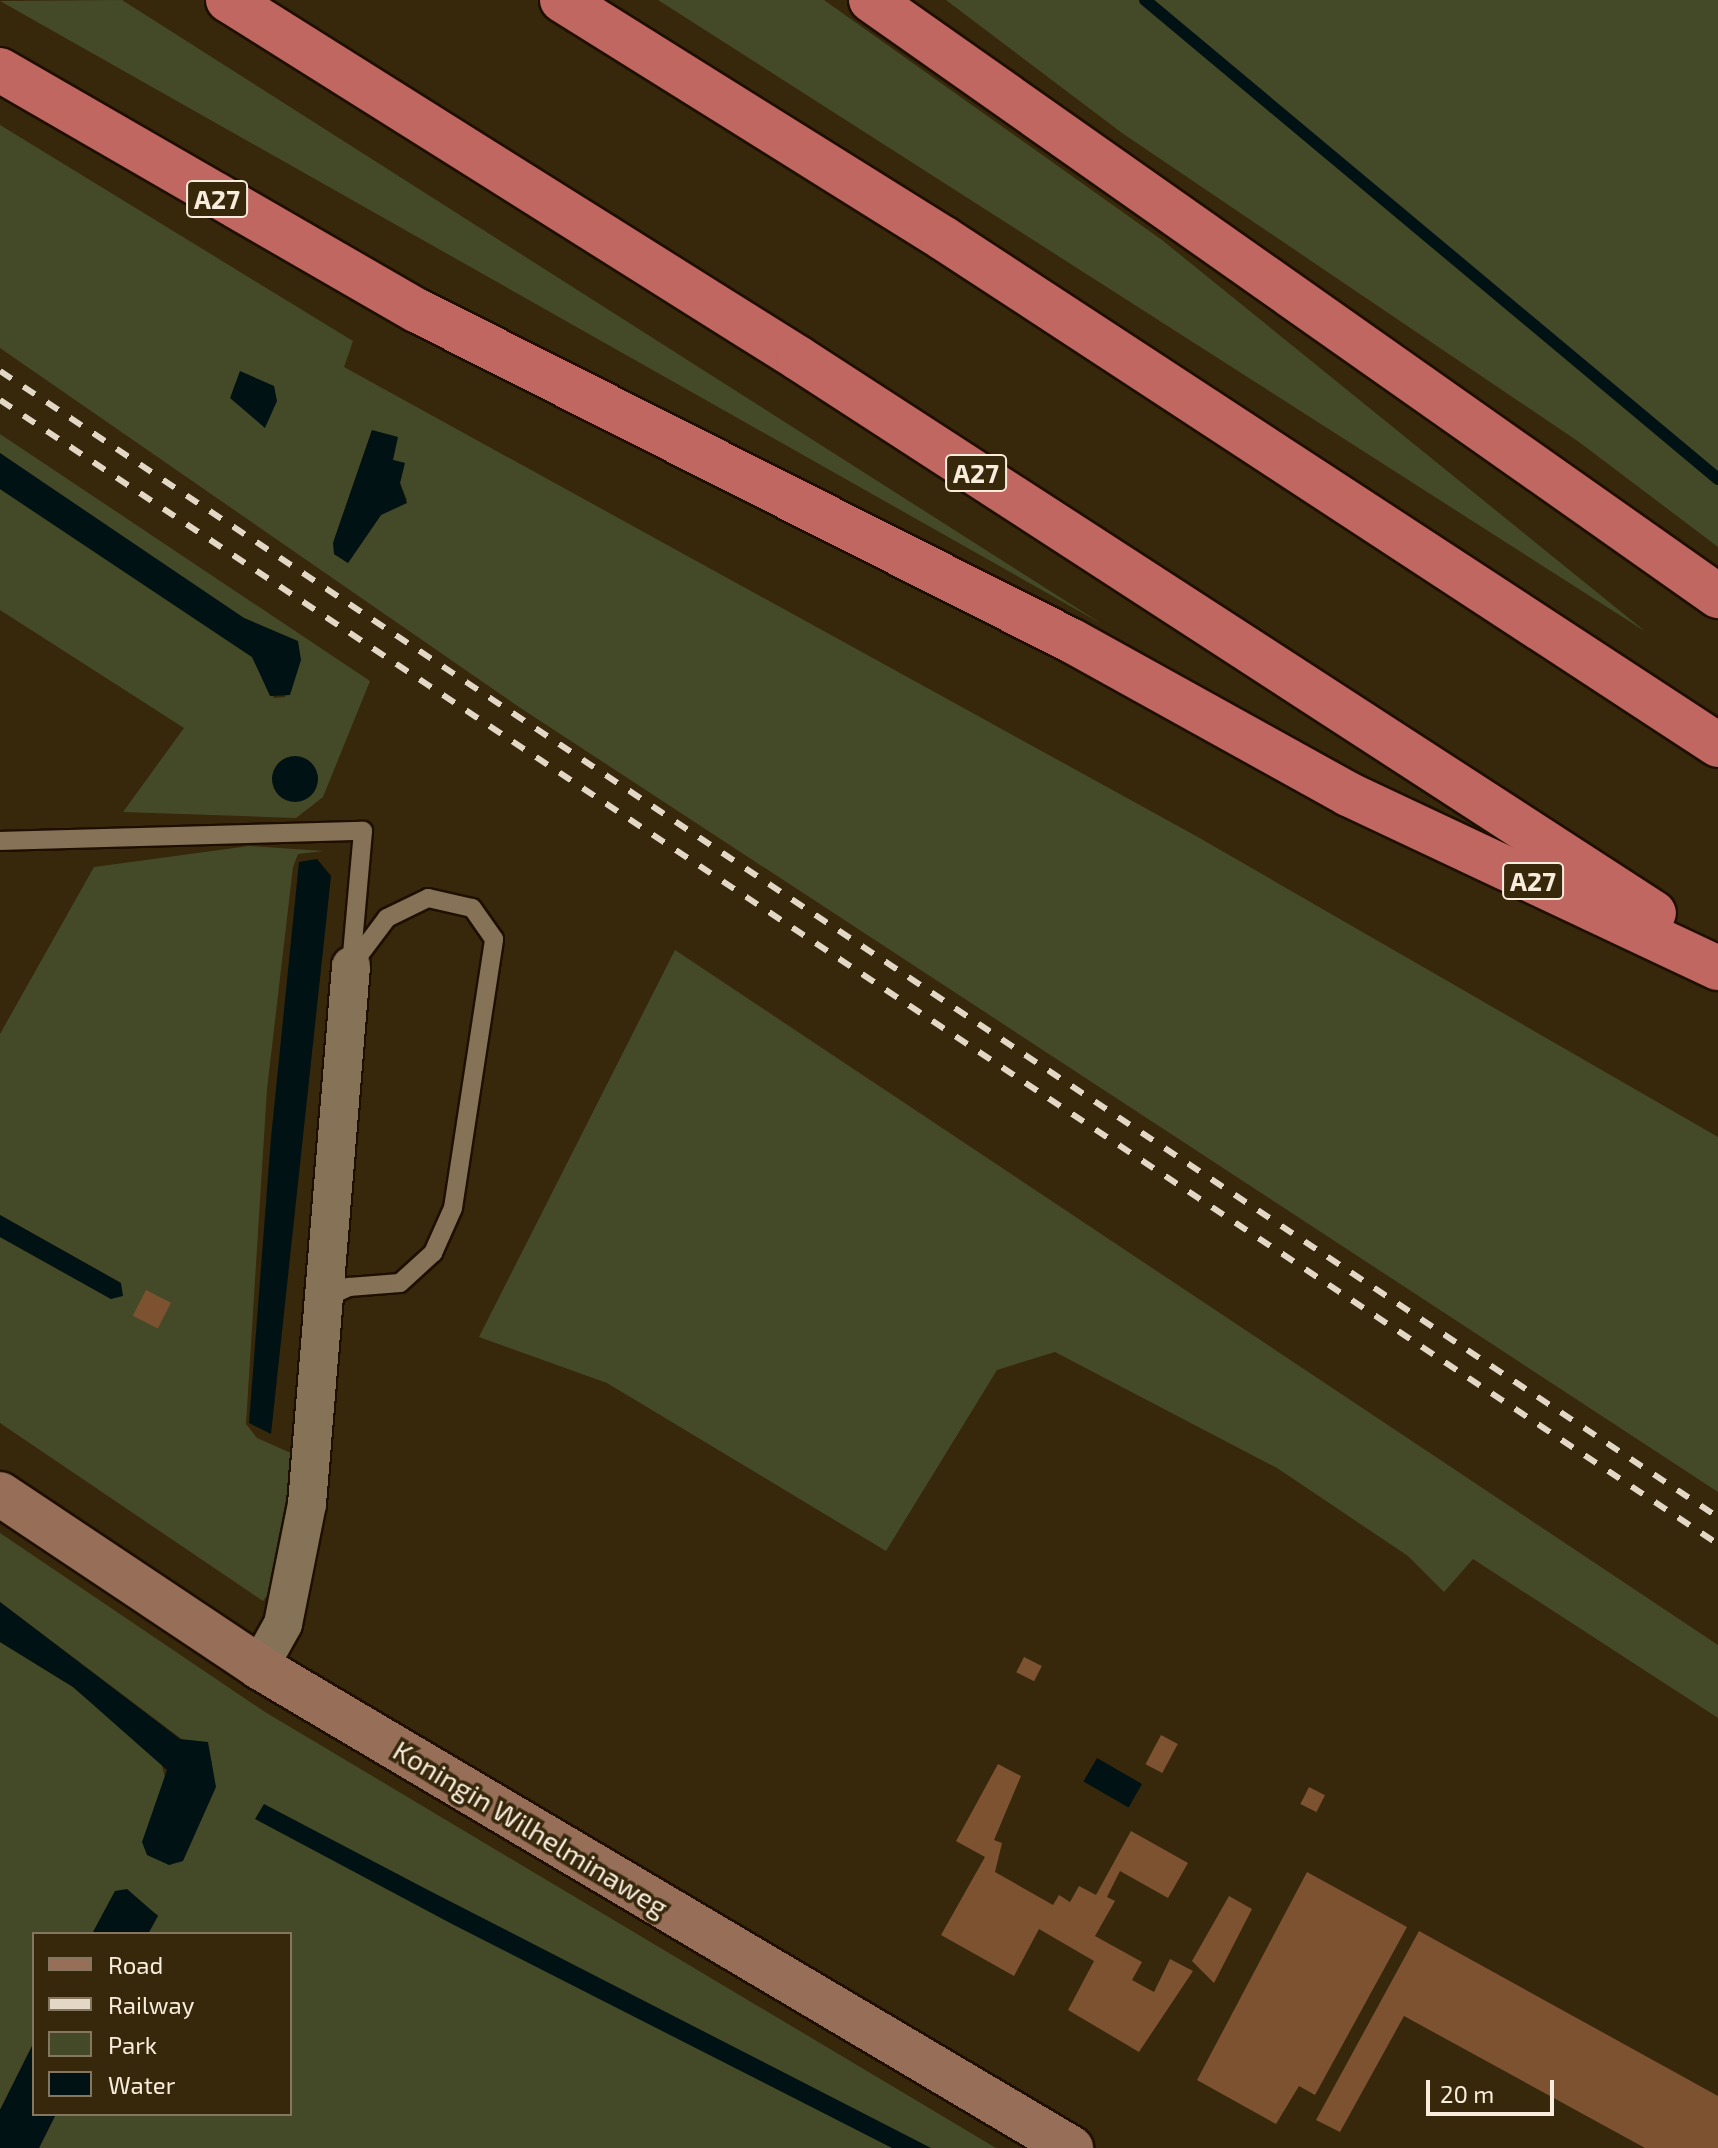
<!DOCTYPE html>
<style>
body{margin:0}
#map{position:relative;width:1718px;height:2148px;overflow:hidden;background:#37270b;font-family:"Exo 2",sans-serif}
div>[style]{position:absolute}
.green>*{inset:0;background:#444a27}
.water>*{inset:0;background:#001214;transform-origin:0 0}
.round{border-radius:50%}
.stream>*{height:12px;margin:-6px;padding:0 6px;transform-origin:6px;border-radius:6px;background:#001214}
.building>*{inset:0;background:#7d5231;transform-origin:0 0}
.roads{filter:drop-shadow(2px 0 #1e0f00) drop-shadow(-2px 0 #1e0f00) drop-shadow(0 2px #1e0f00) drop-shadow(0 -2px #1e0f00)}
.lane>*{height:18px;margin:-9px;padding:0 9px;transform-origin:9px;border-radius:9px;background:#867256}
.street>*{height:38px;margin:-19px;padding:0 19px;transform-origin:19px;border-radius:19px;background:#867256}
.secondary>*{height:44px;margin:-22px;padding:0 22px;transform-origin:22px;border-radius:22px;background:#976f59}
.highway>*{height:44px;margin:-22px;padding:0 22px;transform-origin:22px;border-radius:22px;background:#bf6760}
.rail>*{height:6px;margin-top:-3px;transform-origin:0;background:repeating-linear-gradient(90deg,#e3d7c6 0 14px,transparent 0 28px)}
span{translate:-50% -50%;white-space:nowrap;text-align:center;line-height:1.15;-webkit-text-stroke:7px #37270b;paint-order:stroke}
.shield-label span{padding:2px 6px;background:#37270b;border:2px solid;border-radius:6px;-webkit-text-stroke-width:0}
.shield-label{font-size:26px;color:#f8eddd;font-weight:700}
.street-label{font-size:28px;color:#f8eddd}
.legend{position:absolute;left:32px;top:1932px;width:260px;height:184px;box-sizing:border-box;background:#37270b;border:2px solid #84765f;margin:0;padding:10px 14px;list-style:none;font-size:24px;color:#f8eddd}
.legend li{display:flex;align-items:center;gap:16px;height:40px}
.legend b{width:40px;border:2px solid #84765f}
.scale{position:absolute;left:1426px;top:2080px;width:128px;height:36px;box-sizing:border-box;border:4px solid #f8eddd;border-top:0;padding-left:10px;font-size:24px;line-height:28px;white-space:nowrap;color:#f8eddd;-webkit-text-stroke:6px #37270b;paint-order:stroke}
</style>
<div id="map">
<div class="green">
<div style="clip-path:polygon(122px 0,1102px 624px,0 1px)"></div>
<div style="clip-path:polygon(658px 0,824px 0,1162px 240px,1646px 632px)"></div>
<div style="clip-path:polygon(946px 0,1718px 0,1718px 547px,1579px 442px,1122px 133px)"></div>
<div style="clip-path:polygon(evenodd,0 125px,353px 341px,344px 367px,1196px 836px,1718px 1137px,1718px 1492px,519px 707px,0 348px,0 125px,372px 430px,393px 460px,404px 463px,400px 483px,407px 500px,381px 515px,348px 563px,334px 554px,334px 540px,372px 430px)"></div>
<div style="clip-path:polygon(0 434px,370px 681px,323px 797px,296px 818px,123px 812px,184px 728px,0 610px,0 489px,252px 657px,274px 698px,285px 697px,298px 642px,244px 618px,56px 493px,0 453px)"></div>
<div style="clip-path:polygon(249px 846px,324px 851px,298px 854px,293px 867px,267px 1089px,246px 1424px,257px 1438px,300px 1457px,278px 1580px,263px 1601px,0 1423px,0 1237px,111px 1299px,121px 1283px,0 1215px,0 1034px,94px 867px)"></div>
<div style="clip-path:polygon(675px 950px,1718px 1645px,1718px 1718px,1473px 1559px,1444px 1592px,1408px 1556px,1277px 1468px,1055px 1352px,997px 1370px,886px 1551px,607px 1383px,479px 1337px)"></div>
<div style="clip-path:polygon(0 1533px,265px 1712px,996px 2148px,39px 2148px,56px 2114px,290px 2114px,290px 1934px,148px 1934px,158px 1915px,115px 1891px,92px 1934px,34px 1934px,34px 2042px,0 2110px,0 1642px,73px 1687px,161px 1761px,167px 1786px,143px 1842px,212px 1762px,0 1602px)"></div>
</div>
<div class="water">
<div style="clip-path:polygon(240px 371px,274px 386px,277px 401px,265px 428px,230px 398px)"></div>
<div style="clip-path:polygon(372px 430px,398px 437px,393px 460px,405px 463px,400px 483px,407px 503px,381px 515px,348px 563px,334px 554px,333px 543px)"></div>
<div style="clip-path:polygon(0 453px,244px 618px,298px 641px,301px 660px,290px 695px,270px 696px,252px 657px,0 489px)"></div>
<div class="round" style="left:272px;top:756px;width:46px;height:46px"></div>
<div style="clip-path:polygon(317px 859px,331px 876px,271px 1434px,249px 1423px,271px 1138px,299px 862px)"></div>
<div style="clip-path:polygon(0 1215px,121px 1283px,123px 1296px,111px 1299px,0 1237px)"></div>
<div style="clip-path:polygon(0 1602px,180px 1739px,208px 1742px,216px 1787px,183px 1861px,169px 1865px,147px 1855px,142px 1842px,167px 1770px,73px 1687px,0 1642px)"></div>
<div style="left:1097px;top:1758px;width:52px;height:27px;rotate:30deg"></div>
<div style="clip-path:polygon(264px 1804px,428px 1890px,931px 2148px,892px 2148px,452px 1924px,255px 1819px)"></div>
<div style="clip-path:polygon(127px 1889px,158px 1916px,148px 1934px,92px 1934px,115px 1891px)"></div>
<div style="clip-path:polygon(34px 2042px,34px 2114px,56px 2114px,39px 2148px,0 2148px,0 2110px)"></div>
</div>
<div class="stream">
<div style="left:1145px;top:0;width:747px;rotate:39.89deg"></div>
</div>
<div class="building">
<div style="left:146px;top:1290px;width:28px;height:29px;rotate:27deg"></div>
<div style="left:1024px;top:1657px;width:20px;height:17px;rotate:27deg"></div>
<div style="left:1161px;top:1735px;width:19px;height:33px;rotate:28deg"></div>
<div style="clip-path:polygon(998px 1764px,1021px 1776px,994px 1840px,1002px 1843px,995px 1872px,1053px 1905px,1059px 1895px,1070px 1902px,1079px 1886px,1096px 1895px,1131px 1831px,1188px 1863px,1168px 1898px,1120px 1871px,1107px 1897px,1115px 1901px,1095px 1936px,1142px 1962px,1132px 1980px,1154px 1992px,1170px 1959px,1193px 1971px,1139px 2052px,1068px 2010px,1094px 1961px,1039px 1929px,1014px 1976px,941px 1935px,985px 1857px,956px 1841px)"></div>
<div style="left:1309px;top:1787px;width:18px;height:19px;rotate:27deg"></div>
<div style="clip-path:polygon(1307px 1872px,1407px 1927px,1315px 2095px,1299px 2086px,1276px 2124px,1197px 2080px)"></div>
<div style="clip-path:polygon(1229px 1896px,1252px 1909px,1214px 1983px,1192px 1961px)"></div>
<div style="clip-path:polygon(1419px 1931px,1718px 2096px,1718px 2148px,1645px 2148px,1404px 2016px,1340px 2132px,1316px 2120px)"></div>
</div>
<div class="roads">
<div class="lane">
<div style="left:0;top:841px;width:363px;rotate:-1.6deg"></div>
<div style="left:363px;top:831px;width:135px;rotate:95.1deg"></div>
<div style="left:323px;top:1299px;width:29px;rotate:-25deg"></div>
<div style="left:349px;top:1287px;width:51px;rotate:-4.5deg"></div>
<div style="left:400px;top:1283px;width:45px;rotate:-42.3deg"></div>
<div style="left:433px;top:1253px;width:49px;rotate:-66deg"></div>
<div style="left:453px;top:1208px;width:272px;rotate:-81.3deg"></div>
<div style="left:494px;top:939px;width:38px;rotate:-125deg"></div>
<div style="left:472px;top:908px;width:45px;rotate:-167.2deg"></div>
<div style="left:428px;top:898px;width:46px;rotate:154deg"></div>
<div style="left:387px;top:918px;width:60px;rotate:126.9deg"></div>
</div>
<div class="street">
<div style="left:259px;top:1667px;width:49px;rotate:-60.8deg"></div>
<div style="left:283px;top:1624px;width:122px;rotate:-78.7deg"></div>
<div style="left:307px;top:1504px;width:540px;rotate:-85.32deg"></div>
</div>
<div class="secondary">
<div style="left:0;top:1494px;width:311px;rotate:33.7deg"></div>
<div style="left:259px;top:1667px;width:944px;rotate:30.64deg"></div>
</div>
<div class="highway">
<div style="left:228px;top:0;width:673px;rotate:32.13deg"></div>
<div style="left:798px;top:358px;width:1020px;rotate:32.96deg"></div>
<div style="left:562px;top:0;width:449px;rotate:32deg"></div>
<div style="left:943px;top:238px;width:926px;rotate:33.19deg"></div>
<div style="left:871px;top:0;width:1036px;rotate:35.13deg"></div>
<div style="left:0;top:70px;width:482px;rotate:30deg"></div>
<div style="left:418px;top:311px;width:733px;rotate:26.77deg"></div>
<div style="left:1072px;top:641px;width:316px;rotate:29deg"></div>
<div style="left:1348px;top:794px;width:409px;rotate:25.2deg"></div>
</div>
</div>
<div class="rail">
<div style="left:0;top:371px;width:2065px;rotate:33.71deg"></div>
<div style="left:0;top:400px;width:2064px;rotate:33.66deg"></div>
</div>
<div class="shield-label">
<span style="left:217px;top:199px">A27</span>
<span style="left:976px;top:473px">A27</span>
<span style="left:1533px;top:881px">A27</span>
</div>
<div class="street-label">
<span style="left:531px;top:1828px;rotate:31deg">Koningin Wilhelminaweg</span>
</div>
<ul class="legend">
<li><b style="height:10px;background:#976f59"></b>Road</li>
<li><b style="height:10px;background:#e3d7c6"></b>Railway</li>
<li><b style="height:22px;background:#444a27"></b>Park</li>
<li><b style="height:22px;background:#001214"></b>Water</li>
</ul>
<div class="scale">20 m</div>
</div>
